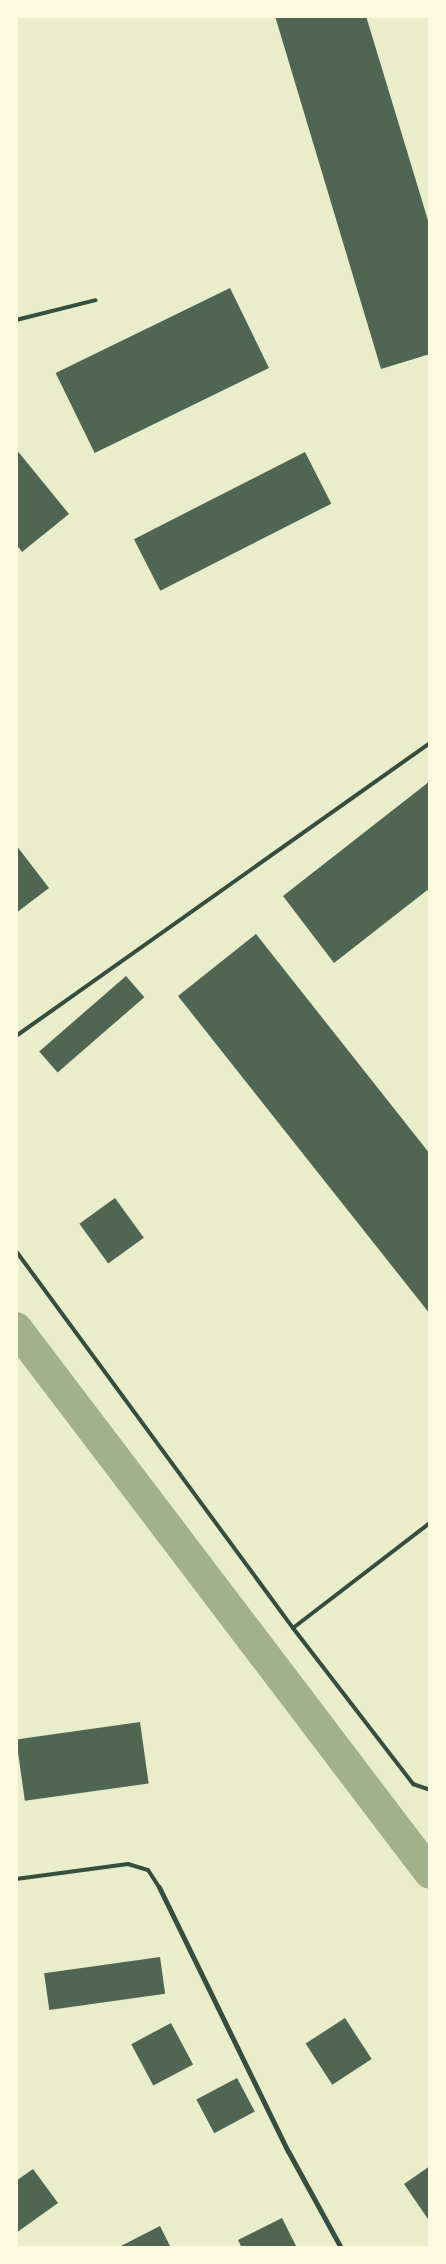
<!DOCTYPE html>
<style>
body{margin:0}
#map{position:relative;width:446px;height:2264px;overflow:hidden;background:#e9edc9;font-family:Mulish,sans-serif}
div>[style]{position:absolute}
.canal>*{height:32px;margin:-16px;padding:0 16px;transform-origin:16px;border-radius:16px;background:#a3b18a}
.building>*{inset:0;background:#4f6655;transform-origin:0 0}
.service>*{height:4px;margin:-2px;padding:0 2px;transform-origin:2px;border-radius:2px;background:#344e41}
.minor>*{height:5px;margin:-2.5px;padding:0 2.5px;transform-origin:2.5px;border-radius:2.5px;background:#344e41}
span{translate:-50% -50%;white-space:nowrap;text-align:center;line-height:1.15;-webkit-text-stroke:4.5px #fefae0;paint-order:stroke}
.frame{position:absolute;inset:0;border:18px solid #fefae0;pointer-events:none}
</style>
<div id="map">
<div class="canal">
<div style="left:16px;top:1328px;width:684px;rotate:52.78deg"></div>
</div>
<div class="building">
<div style="clip-path:polygon(275px 16px,366px 16px,430px 227px,430px 354px,381px 369px)"></div>
<div style="left:230px;top:288px;width:89px;height:194px;rotate:64deg"></div>
<div style="clip-path:polygon(16px 449px,69px 514px,22px 552px,16px 544px)"></div>
<div style="left:305px;top:452px;width:58px;height:192px;rotate:63deg"></div>
<div style="clip-path:polygon(430px 781px,430px 888px,334px 963px,283px 896px)"></div>
<div style="clip-path:polygon(16px 845px,49px 888px,16px 913px)"></div>
<div style="clip-path:polygon(256px 934px,430px 1154px,430px 1314px,178px 996px)"></div>
<div style="left:126px;top:976px;width:28px;height:115px;rotate:49deg"></div>
<div style="left:115px;top:1198px;width:49px;height:44px;rotate:54deg"></div>
<div style="left:140px;top:1722px;width:62px;height:125px;rotate:82deg"></div>
<div style="left:160px;top:1957px;width:37px;height:117px;rotate:82deg"></div>
<div style="left:345px;top:2018px;width:49px;height:47px;rotate:57deg"></div>
<div style="left:171px;top:2023px;width:47px;height:45px;rotate:62deg"></div>
<div style="left:237px;top:2078px;width:38px;height:46px;rotate:62deg"></div>
<div style="clip-path:polygon(430px 2166px,430px 2222px,404px 2184px)"></div>
<div style="clip-path:polygon(33px 2169px,58px 2203px,16px 2233px,16px 2181px)"></div>
<div style="clip-path:polygon(282px 2218px,297px 2248px,242px 2248px,238px 2240px)"></div>
<div style="clip-path:polygon(160px 2226px,171px 2248px,117px 2248px)"></div>
</div>
<div class="service">
<div style="left:16px;top:320px;width:82px;rotate:-14deg"></div>
<div style="left:16px;top:1036px;width:507px;rotate:-35.29deg"></div>
<div style="left:16px;top:1251px;width:468px;rotate:53.7deg"></div>
<div style="left:293px;top:1628px;width:197px;rotate:52.4deg"></div>
<div style="left:413px;top:1784px;width:18px;rotate:19deg"></div>
<div style="left:293px;top:1628px;width:173px;rotate:-37.5deg"></div>
<div style="left:16px;top:1879px;width:113px;rotate:-7.6deg"></div>
<div style="left:128px;top:1864px;width:21px;rotate:17deg"></div>
<div style="left:148px;top:1870px;width:20px;rotate:57deg"></div>
</div>
<div class="minor">
<div style="left:159px;top:1887px;width:294px;rotate:64deg"></div>
<div style="left:288px;top:2151px;width:111px;rotate:61.3deg"></div>
</div>
<div class="frame"></div>
</div>
